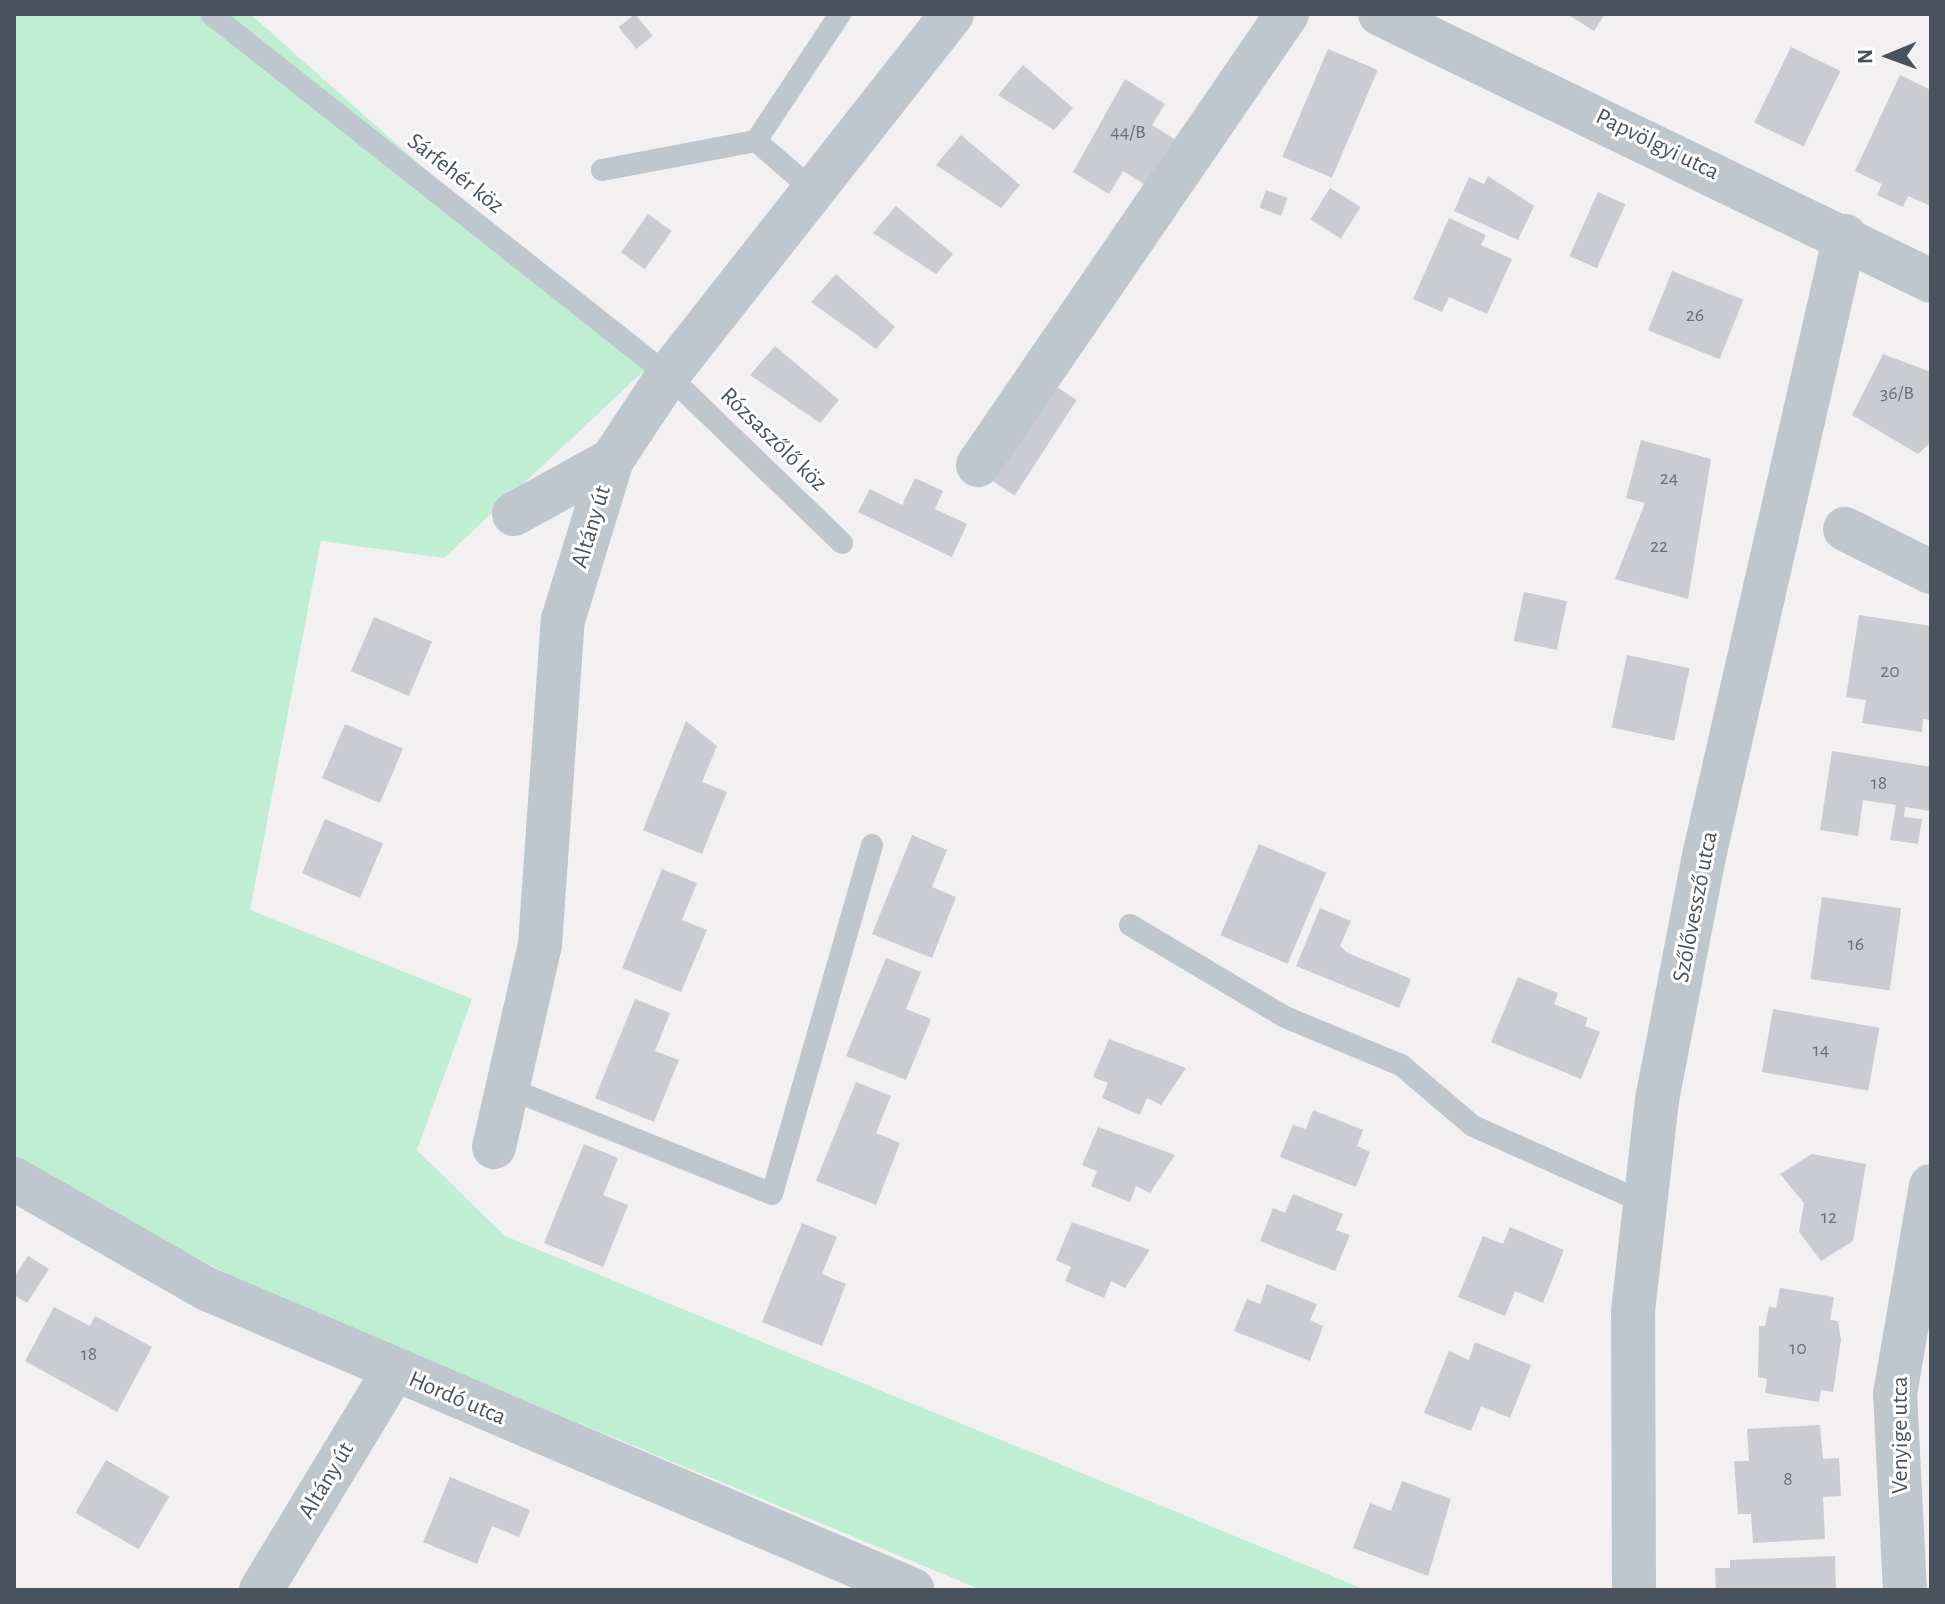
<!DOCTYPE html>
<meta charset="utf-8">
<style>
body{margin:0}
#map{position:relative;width:1945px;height:1604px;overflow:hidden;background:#f2f0f0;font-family:"Alegreya Sans",sans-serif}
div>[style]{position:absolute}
.green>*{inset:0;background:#c0eed2}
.building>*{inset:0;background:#caccd2;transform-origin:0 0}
.lane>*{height:22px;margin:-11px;padding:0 11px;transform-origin:11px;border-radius:11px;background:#bec7ce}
.street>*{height:44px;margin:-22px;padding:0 22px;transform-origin:22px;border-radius:22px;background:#bec7ce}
span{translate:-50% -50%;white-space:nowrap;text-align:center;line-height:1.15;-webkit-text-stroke:6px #fff;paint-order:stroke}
.number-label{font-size:20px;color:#68717a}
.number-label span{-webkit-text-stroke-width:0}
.street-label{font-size:24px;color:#48535d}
.frame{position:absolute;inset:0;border:16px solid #48535d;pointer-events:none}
.north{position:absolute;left:1849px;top:16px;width:80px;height:80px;-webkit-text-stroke:6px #fff;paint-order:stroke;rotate:269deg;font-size:22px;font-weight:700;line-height:32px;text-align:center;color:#48535d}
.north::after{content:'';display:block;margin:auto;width:28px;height:36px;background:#48535d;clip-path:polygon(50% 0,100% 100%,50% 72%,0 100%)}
</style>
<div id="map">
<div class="green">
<div style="clip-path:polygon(14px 14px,250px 14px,648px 367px,444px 558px,321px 541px,250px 910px,472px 999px,417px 1150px,505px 1236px,1366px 1590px,982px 1590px,262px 1292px,14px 1162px)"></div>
</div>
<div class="building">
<div style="left:635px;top:14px;width:28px;height:21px;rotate:51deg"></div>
<div style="clip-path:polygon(1567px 14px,1605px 14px,1594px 31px)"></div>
<div style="left:1791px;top:47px;width:55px;height:84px;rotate:26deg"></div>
<div style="left:1328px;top:49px;width:54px;height:117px;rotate:23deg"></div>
<div style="clip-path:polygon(1023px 65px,1073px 108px,1054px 130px,998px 95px)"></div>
<div style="clip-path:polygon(1900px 75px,1931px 90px,1931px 206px,1908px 196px,1903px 207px,1877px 195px,1882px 184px,1855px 171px)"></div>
<div style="clip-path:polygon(1125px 79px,1165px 104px,1152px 125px,1176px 140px,1147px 186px,1123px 171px,1109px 194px,1073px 172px)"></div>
<div style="clip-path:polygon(961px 135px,1020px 185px,1001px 208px,936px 165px)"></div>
<div style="clip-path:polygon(1488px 176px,1534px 206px,1518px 240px,1454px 211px,1469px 177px,1484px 184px)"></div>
<div style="left:1330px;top:188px;width:36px;height:37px;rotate:32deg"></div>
<div style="left:1266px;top:190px;width:23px;height:19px;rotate:20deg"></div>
<div style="left:1598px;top:192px;width:30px;height:70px;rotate:24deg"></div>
<div style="clip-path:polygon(896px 206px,953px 254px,936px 274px,873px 233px)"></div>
<div style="left:648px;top:214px;width:29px;height:47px;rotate:35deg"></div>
<div style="clip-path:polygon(1449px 218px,1486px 235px,1481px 245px,1512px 259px,1487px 314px,1449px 297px,1442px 312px,1413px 299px)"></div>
<div style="left:1672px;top:271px;width:77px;height:64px;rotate:22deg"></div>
<div style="clip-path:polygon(836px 274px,895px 327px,876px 349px,811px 302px)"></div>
<div style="clip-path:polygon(775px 346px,839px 400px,820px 423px,750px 375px)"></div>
<div style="clip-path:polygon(1883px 354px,1931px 372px,1931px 442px,1918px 454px,1852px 415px)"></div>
<div style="left:1049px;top:382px;width:33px;height:114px;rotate:33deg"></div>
<div style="clip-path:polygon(1641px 440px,1711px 459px,1688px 599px,1615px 579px,1645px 503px,1626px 498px)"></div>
<div style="clip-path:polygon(915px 478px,943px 491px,935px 509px,967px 524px,952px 557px,858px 512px,870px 489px,902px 505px)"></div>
<div style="left:1524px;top:592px;width:44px;height:50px;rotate:12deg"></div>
<div style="clip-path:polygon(1859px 615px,1931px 626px,1931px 720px,1923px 719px,1922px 732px,1862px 723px,1866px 700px,1846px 697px)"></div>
<div style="left:374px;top:617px;width:63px;height:59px;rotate:23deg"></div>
<div style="left:1627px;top:655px;width:64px;height:74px;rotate:12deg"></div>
<div style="clip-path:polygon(686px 721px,717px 746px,702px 782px,727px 792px,702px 854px,643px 830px)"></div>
<div style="left:345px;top:724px;width:63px;height:59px;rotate:23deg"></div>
<div style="clip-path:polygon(1832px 751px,1931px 767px,1931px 811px,1905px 807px,1904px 817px,1922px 819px,1918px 844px,1890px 840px,1896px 805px,1863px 800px,1858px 836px,1820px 830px)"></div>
<div style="left:325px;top:819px;width:63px;height:59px;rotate:23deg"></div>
<div style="clip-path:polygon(912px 835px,947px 850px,932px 887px,956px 897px,932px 958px,872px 934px)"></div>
<div style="left:1259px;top:844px;width:73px;height:99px;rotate:23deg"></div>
<div style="clip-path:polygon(662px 869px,697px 883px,682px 920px,707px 930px,681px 992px,622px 968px)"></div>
<div style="left:1822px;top:897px;width:80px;height:83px;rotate:8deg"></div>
<div style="clip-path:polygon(1320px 908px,1351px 921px,1340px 946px,1348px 953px,1411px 979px,1399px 1008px,1296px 966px)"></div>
<div style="clip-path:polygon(886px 958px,921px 972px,906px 1009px,931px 1019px,906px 1080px,846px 1056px)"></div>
<div style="clip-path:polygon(1518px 977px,1558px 993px,1554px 1004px,1588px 1018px,1585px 1026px,1600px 1032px,1581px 1079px,1491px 1042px)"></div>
<div style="clip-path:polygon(635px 999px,670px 1013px,655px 1051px,679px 1060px,654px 1122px,595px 1098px)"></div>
<div style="left:1773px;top:1009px;width:108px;height:64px;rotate:10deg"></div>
<div style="clip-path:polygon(1109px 1039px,1186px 1068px,1161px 1105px,1147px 1098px,1140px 1115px,1102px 1098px,1108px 1083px,1093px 1077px)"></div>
<div style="clip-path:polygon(856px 1082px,891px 1096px,876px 1133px,900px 1143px,876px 1205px,816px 1181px)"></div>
<div style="clip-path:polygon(1313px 1110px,1363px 1130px,1357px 1146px,1370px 1152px,1356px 1187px,1280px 1157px,1293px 1125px,1306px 1129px)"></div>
<div style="clip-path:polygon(1098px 1127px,1175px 1155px,1150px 1193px,1136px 1186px,1130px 1202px,1091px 1186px,1097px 1171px,1082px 1165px)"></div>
<div style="clip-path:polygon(584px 1144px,618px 1158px,603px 1195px,628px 1205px,603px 1267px,544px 1243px)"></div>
<div style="clip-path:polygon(1812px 1154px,1866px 1164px,1853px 1241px,1821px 1261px,1799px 1232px,1804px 1203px,1780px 1174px)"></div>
<div style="clip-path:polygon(1293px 1194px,1343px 1214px,1336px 1230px,1350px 1235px,1335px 1271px,1260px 1241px,1273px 1208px,1285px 1213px)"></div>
<div style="clip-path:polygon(1072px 1222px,1150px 1250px,1125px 1288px,1111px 1281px,1104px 1298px,1065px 1281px,1071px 1267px,1056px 1260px)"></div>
<div style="clip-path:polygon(802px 1223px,837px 1237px,822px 1274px,846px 1284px,822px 1346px,762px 1322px)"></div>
<div style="clip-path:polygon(1510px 1227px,1564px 1250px,1543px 1303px,1515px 1291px,1505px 1316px,1458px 1297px,1483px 1236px,1503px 1244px)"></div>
<div style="clip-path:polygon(28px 1256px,49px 1269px,27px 1303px,14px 1295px,14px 1277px)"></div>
<div style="clip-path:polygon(1267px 1284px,1317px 1304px,1310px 1320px,1323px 1326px,1310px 1361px,1234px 1331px,1247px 1299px,1260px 1304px)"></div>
<div style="clip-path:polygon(1780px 1288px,1834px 1297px,1830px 1320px,1838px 1321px,1841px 1340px,1833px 1392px,1821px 1390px,1819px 1402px,1765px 1393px,1767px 1379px,1758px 1377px,1759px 1326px,1765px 1326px,1769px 1307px,1776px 1308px)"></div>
<div style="clip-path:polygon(54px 1307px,90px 1326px,95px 1316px,152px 1347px,117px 1412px,25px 1361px)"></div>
<div style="clip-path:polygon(1475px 1342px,1531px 1365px,1510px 1418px,1481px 1406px,1471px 1431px,1424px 1413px,1449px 1351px,1469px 1360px)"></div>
<div style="clip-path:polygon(1820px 1425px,1823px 1459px,1839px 1458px,1841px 1496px,1823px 1497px,1825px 1539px,1753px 1543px,1751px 1514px,1738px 1514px,1734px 1461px,1749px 1461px,1747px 1429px)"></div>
<div style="left:106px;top:1460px;width:73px;height:61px;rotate:30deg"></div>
<div style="clip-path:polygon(450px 1477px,530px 1510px,519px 1537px,492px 1526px,477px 1564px,423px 1542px)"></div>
<div style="clip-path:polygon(1402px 1481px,1451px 1499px,1428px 1576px,1353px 1548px,1370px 1503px,1391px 1511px)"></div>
<div style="clip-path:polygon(1835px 1556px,1836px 1590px,1716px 1590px,1715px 1568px,1730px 1568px,1730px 1560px)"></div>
</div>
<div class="lane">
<div style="left:211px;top:14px;width:582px;rotate:38.31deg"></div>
<div style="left:668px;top:375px;width:242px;rotate:44deg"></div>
<div style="left:756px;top:141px;width:75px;rotate:40.7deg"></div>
<div style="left:602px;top:170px;width:157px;rotate:-10.7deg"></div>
<div style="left:756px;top:141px;width:152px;rotate:-56.5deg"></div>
<div style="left:1130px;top:925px;width:180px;rotate:30.7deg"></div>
<div style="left:1285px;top:1017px;width:126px;rotate:22.5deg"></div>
<div style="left:1401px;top:1065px;width:94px;rotate:40.3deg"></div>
<div style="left:1473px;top:1126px;width:188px;rotate:24.1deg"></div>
<div style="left:510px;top:1089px;width:282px;rotate:21.8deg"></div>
<div style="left:772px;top:1194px;width:363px;rotate:-74deg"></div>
</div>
<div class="street">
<div style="left:1380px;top:14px;width:612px;rotate:25.85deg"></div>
<div style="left:978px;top:465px;width:547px;rotate:-55.58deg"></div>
<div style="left:514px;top:514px;width:112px;rotate:-28.9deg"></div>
<div style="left:1845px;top:529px;width:96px;rotate:26.6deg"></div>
<div style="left:494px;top:1147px;width:207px;rotate:-77.2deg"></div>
<div style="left:540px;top:945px;width:326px;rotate:-86deg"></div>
<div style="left:563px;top:620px;width:167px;rotate:-73deg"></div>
<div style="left:612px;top:460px;width:102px;rotate:-56.6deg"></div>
<div style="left:668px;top:375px;width:459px;rotate:-51.8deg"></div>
<div style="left:14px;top:1179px;width:222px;rotate:29.7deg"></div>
<div style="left:207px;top:1289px;width:767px;rotate:23.09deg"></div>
<div style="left:261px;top:1590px;width:255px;rotate:-58.8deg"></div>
<div style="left:1634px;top:1590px;width:279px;rotate:-90.2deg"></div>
<div style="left:1633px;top:1311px;width:212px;rotate:-83.5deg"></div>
<div style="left:1657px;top:1100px;width:248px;rotate:-79.1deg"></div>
<div style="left:1704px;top:856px;width:636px;rotate:-77.19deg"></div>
<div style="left:1905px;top:1590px;width:196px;rotate:-92.9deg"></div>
<div style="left:1895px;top:1394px;width:211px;rotate:-80.2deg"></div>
</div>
<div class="number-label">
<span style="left:1128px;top:132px">44/B</span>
<span style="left:1695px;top:315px">26</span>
<span style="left:1897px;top:393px">36/B</span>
<span style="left:1669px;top:478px">24</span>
<span style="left:1659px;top:546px">22</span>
<span style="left:1890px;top:671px">20</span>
<span style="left:1879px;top:783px">18</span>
<span style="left:1856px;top:944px">16</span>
<span style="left:1821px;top:1050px">14</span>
<span style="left:1829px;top:1217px">12</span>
<span style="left:1798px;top:1348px">10</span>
<span style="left:89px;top:1354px">18</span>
<span style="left:1788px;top:1479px">8</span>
</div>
<div class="street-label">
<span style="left:1657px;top:145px;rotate:26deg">Papvölgyi utca</span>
<span style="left:455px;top:174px;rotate:38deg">Sárfehér köz</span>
<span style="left:773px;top:440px;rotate:44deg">Rózsaszőlő köz</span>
<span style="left:592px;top:527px;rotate:-73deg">Altány út</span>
<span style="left:1696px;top:907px;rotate:-79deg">Szőlővessző utca</span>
<span style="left:457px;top:1399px;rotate:23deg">Hordó utca</span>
<span style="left:1901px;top:1435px;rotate:-90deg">Venyige utca</span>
<span style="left:327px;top:1481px;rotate:-59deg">Altány út</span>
</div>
<div class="frame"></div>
<div class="north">N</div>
</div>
